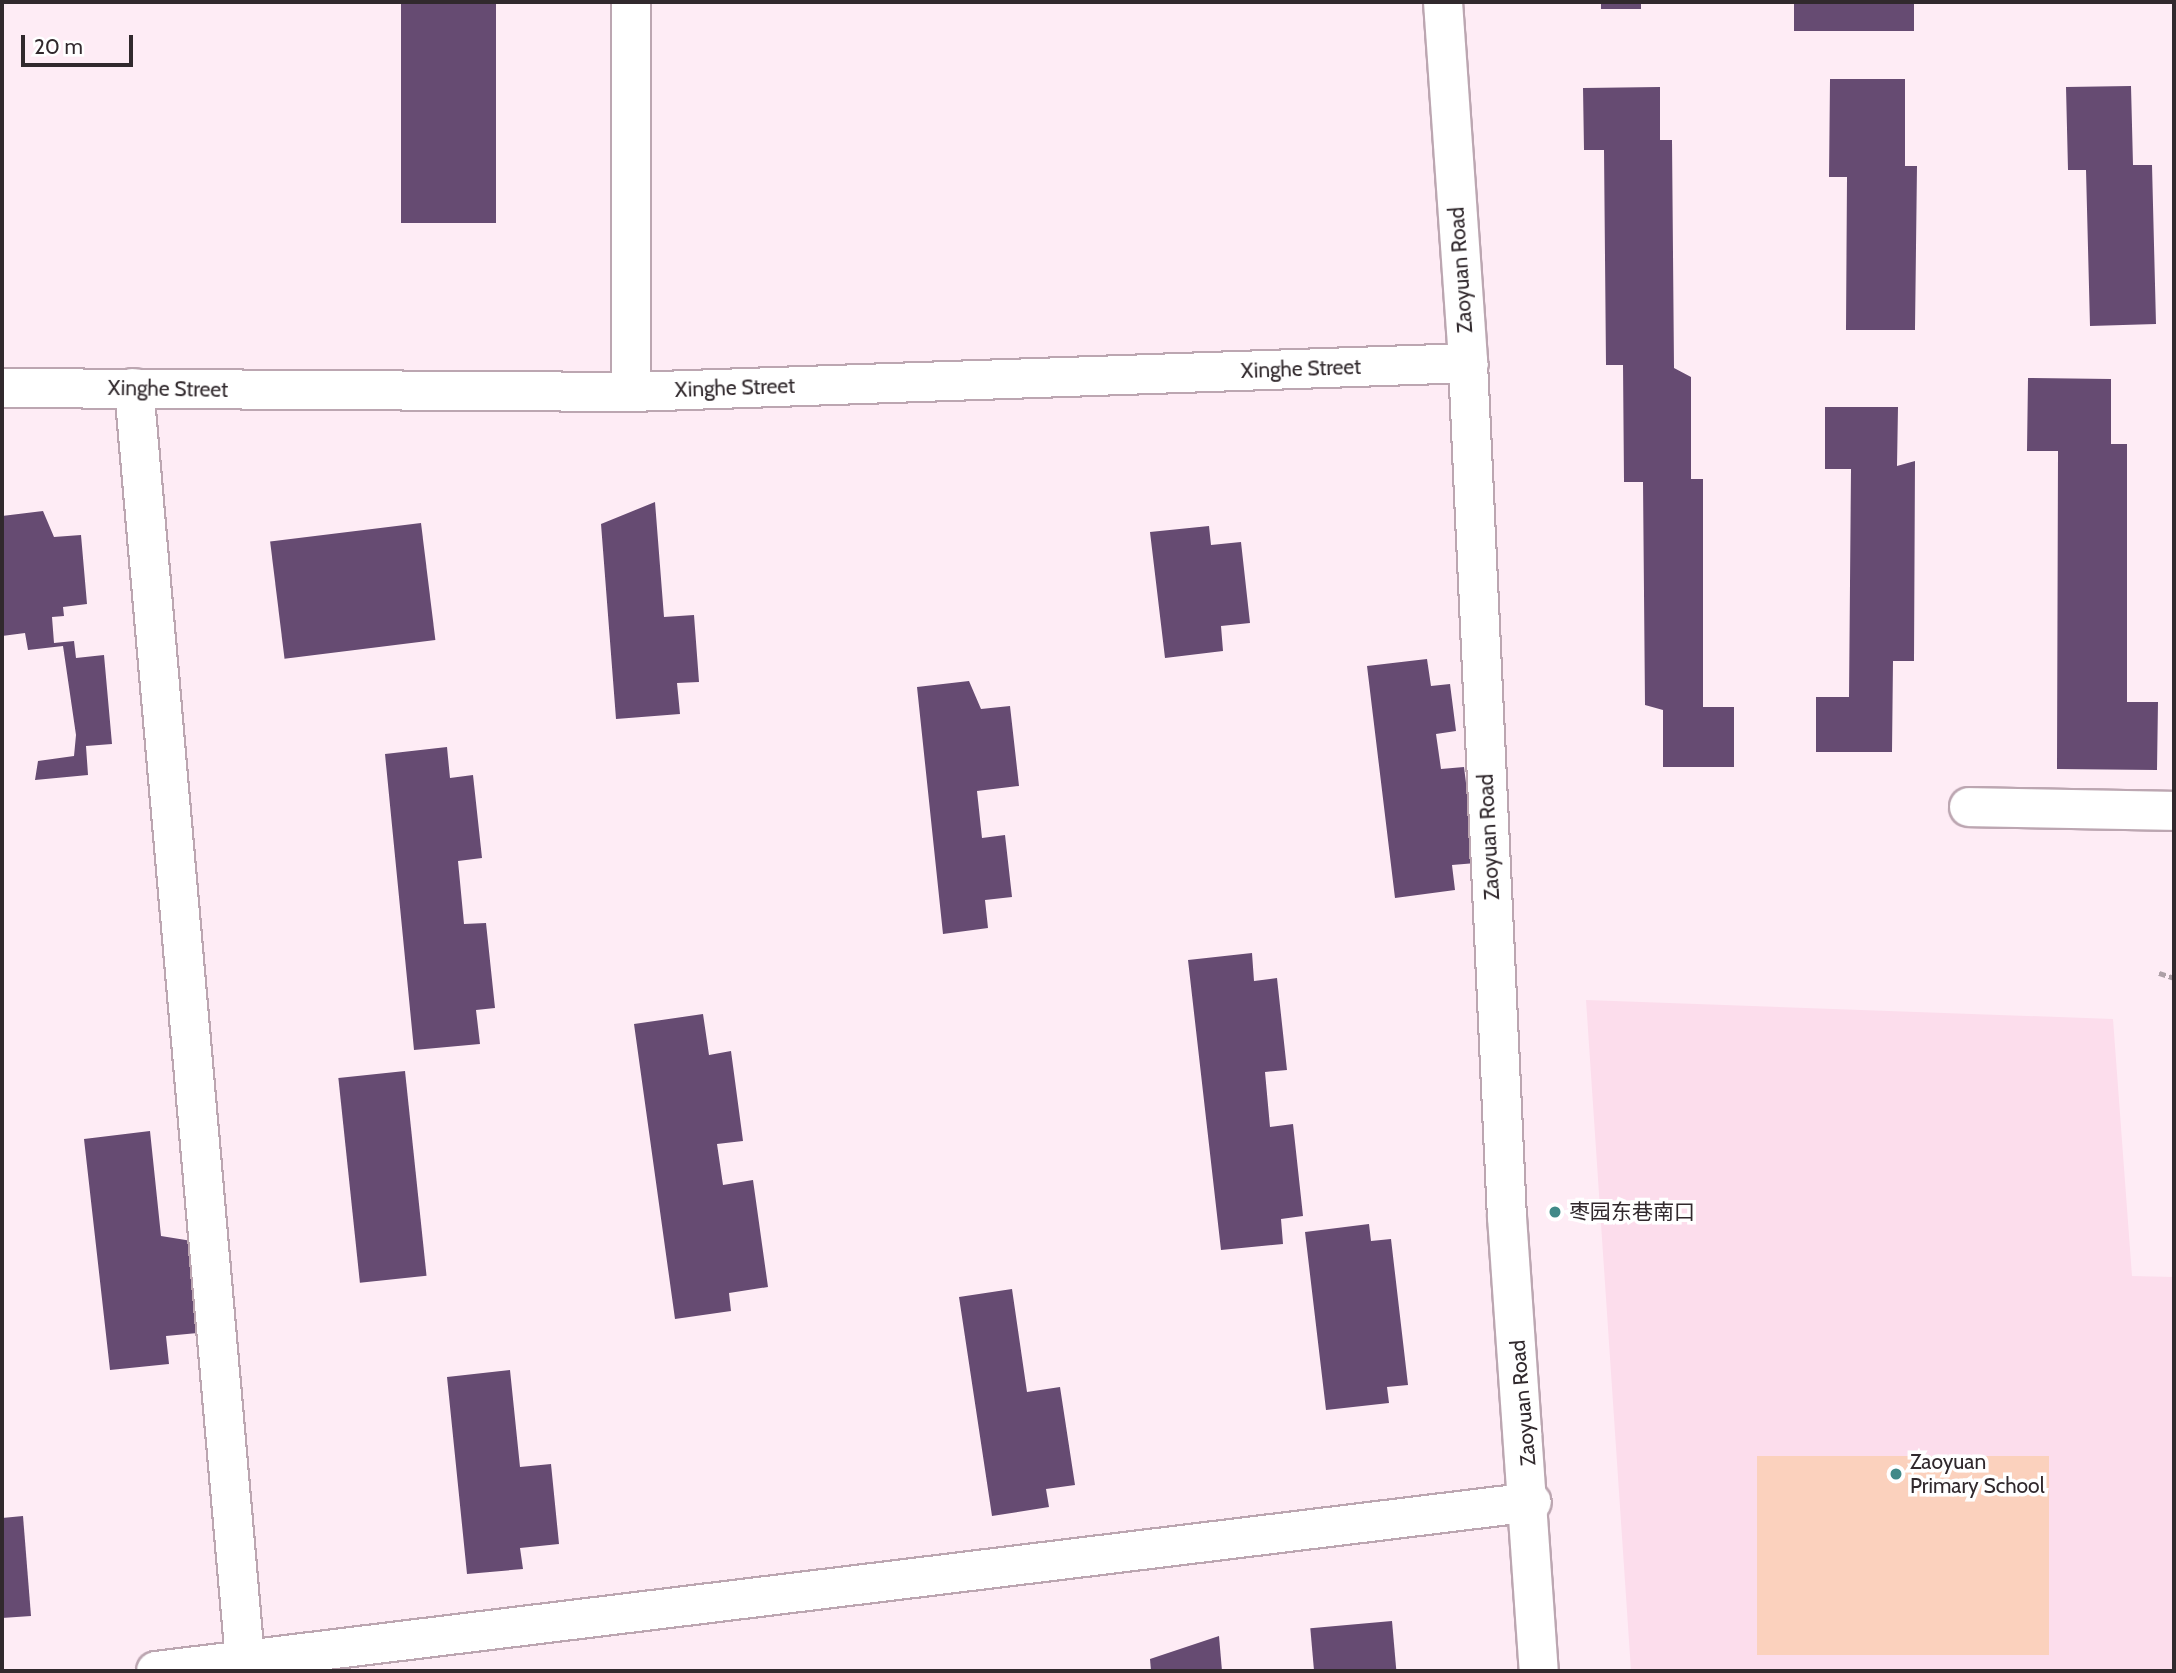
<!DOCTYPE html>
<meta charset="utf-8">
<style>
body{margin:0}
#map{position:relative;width:2176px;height:1673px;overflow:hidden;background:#feecf5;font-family:Cabin,"Noto Sans SC",sans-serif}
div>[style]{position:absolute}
.built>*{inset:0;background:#fcddec}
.green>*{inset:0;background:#fbd1bd;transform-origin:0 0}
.building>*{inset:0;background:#664b72;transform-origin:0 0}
.path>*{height:4.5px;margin-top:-2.25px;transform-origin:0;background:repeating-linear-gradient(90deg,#ad9fa6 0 7px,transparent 0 10.5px)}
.roads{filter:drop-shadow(2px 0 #bca6b1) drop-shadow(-2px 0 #bca6b1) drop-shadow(0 2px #bca6b1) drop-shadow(0 -2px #bca6b1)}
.minor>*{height:38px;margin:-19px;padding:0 19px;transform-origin:19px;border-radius:19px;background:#fff}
.dots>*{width:19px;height:19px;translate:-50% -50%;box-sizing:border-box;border:4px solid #fff;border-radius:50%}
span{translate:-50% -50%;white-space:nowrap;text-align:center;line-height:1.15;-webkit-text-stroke:7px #fff;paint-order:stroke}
.street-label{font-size:21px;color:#31292d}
.poi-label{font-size:21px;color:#31292d}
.left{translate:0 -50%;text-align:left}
.frame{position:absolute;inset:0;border:4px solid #31292d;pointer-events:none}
.scale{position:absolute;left:21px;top:35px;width:112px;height:32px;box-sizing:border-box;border:4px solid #31292d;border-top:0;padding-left:9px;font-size:21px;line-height:24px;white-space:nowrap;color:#31292d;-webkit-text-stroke:5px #fff;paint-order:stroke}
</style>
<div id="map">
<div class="built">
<div style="clip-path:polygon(1586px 1000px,2113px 1019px,2132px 1276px,2174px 1277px,2174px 1671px,1631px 1671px)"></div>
</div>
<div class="green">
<div style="left:2049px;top:1456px;width:199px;height:292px;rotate:90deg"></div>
</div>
<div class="building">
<div style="left:401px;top:2px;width:95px;height:221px"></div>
<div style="left:1601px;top:2px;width:40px;height:7px"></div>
<div style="left:1794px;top:2px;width:120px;height:29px"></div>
<div style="clip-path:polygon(1830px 79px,1905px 79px,1905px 166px,1917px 166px,1915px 330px,1846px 330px,1847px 177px,1829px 177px)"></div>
<div style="clip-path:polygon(2131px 86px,2133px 165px,2152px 165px,2156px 324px,2090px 326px,2086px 170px,2068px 170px,2066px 87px)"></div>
<div style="clip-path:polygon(1660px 87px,1660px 140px,1672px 140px,1674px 368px,1691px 377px,1691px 479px,1703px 479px,1703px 707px,1734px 707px,1734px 767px,1663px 767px,1663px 710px,1645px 705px,1643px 482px,1624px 482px,1623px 365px,1606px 365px,1604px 150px,1584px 150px,1583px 88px)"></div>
<div style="clip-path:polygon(2028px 378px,2111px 379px,2111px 444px,2127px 444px,2127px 702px,2158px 702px,2157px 770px,2057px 769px,2058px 451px,2027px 451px)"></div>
<div style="clip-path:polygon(1825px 407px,1898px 407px,1897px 466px,1915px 461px,1914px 661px,1893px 661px,1892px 752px,1816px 752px,1816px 697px,1849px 697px,1851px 469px,1825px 469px)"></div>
<div style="clip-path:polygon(655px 502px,664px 617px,694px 615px,699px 682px,677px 683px,680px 714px,616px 719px,601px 524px)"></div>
<div style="clip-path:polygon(43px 511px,54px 537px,81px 535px,87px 604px,63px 607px,64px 616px,52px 617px,54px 643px,74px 641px,76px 658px,104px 655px,112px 744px,86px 746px,88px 775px,35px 780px,38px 761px,74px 756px,76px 735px,63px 646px,28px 650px,25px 633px,2px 636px,2px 516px)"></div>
<div style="left:421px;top:523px;width:118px;height:152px;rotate:83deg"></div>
<div style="clip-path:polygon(1209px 526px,1211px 545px,1241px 542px,1250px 623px,1221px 626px,1223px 651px,1165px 658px,1150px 532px)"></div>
<div style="clip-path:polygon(1427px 659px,1431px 686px,1450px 684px,1456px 731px,1436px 734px,1441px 769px,1464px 767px,1476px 863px,1452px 865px,1455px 890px,1395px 898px,1367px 666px)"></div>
<div style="clip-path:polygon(969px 681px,981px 709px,1010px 706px,1019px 786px,977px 791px,982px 838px,1005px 835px,1012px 897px,985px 900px,988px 928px,943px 934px,917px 687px)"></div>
<div style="clip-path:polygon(447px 747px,450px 778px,473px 775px,482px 858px,458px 861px,464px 924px,486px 923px,495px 1008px,476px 1010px,480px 1044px,414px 1050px,385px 754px)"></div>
<div style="clip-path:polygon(1252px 953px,1254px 981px,1277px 978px,1287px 1070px,1265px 1072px,1270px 1127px,1293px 1124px,1303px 1216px,1281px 1219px,1283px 1244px,1221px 1250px,1188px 960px)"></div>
<div style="clip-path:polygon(703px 1014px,709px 1055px,731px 1051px,743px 1141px,717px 1144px,723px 1185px,753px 1180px,768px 1287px,729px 1293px,731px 1311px,675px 1319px,634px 1024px)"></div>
<div style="left:405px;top:1071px;width:206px;height:67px;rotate:84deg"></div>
<div style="clip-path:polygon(150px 1131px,161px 1236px,198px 1242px,208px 1332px,166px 1336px,169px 1364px,110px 1370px,84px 1139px)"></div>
<div style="clip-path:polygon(1369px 1224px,1371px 1241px,1391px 1239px,1408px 1385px,1387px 1387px,1389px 1403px,1326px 1410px,1305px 1232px)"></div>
<div style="clip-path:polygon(1012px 1289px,1027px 1392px,1060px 1387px,1075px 1485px,1046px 1489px,1049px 1507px,992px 1516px,959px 1297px)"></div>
<div style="clip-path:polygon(510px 1370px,520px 1467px,551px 1464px,559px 1544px,520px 1548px,523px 1569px,467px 1574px,447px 1377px)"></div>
<div style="clip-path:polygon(23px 1516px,31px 1616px,2px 1618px,2px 1518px)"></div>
<div style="left:1392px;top:1621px;width:50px;height:82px;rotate:85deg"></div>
<div style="clip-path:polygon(1219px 1636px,1222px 1671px,1151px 1671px,1150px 1659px)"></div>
</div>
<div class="path">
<div style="left:2159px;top:973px;width:16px;rotate:18deg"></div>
<div style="left:2173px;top:1245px;width:1px"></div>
</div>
<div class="roads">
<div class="minor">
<div style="left:631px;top:2px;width:390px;rotate:90deg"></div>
<div style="left:1443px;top:2px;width:362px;rotate:86deg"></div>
<div style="left:1468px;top:363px;width:855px;rotate:87.39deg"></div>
<div style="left:1507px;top:1217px;width:455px;rotate:86deg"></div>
<div style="left:2px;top:388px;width:629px;rotate:0.36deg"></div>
<div style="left:631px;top:392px;width:838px;rotate:-1.98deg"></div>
<div style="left:134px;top:388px;width:1288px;rotate:85.01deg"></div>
<div style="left:1969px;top:807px;width:205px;rotate:1.1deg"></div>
<div style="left:156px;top:1671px;width:1386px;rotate:-7deg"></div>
</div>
</div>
<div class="dots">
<div style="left:1555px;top:1212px;background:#418988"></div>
<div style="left:1896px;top:1474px;background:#418988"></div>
</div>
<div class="street-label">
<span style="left:1461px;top:270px;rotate:-94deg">Zaoyuan Road</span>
<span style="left:1301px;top:369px;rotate:-2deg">Xinghe Street</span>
<span style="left:735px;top:388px;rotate:-2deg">Xinghe Street</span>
<span style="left:168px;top:389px;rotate:1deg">Xinghe Street</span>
<span style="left:1489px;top:837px;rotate:-93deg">Zaoyuan Road</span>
<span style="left:1523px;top:1403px;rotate:-95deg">Zaoyuan Road</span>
</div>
<div class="poi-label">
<span class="left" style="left:1569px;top:1212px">枣园东巷南口</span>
<span class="left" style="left:1910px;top:1474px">Zaoyuan<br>Primary School</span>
</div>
<div class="frame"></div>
<div class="scale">20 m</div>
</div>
